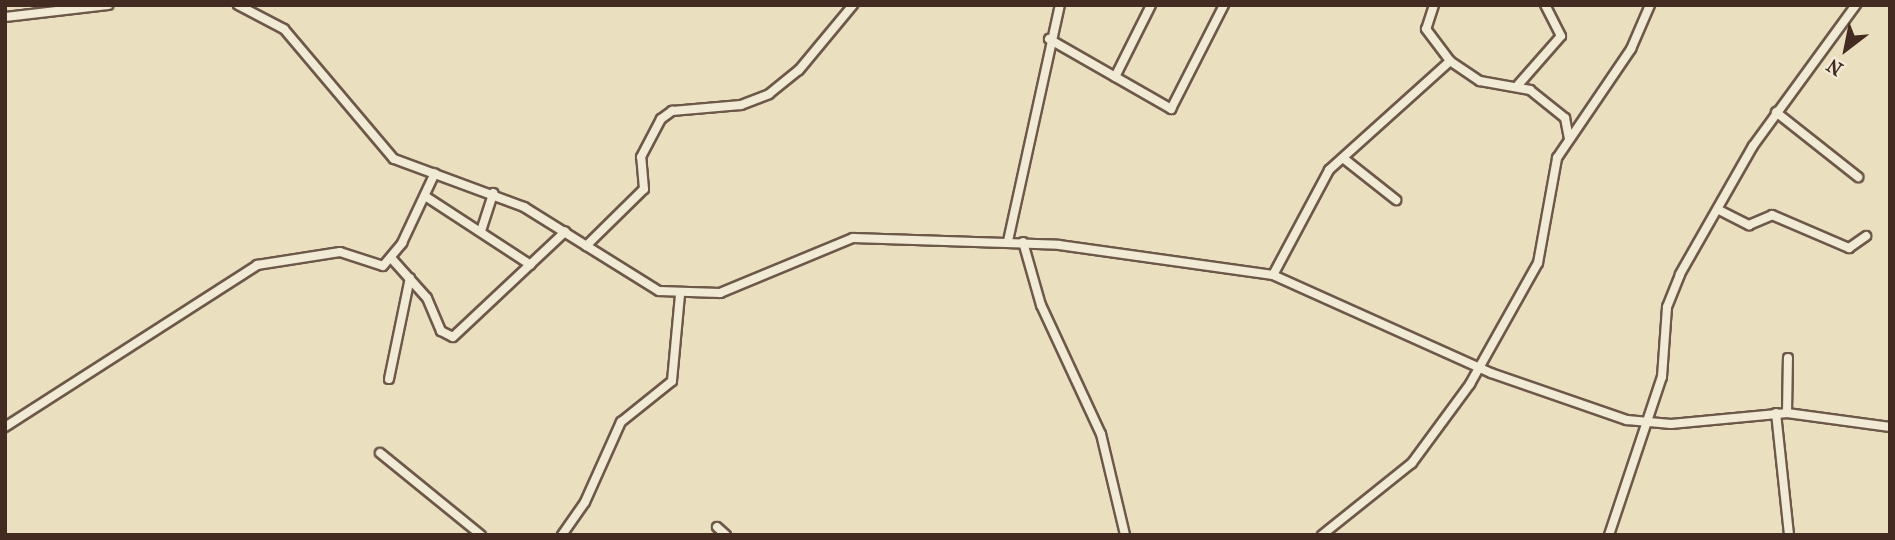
<!DOCTYPE html>
<style>
body{margin:0}
#map{position:relative;width:1895px;height:540px;overflow:hidden;background:#eae0bf;font-family:"IM FELL French Canon",serif}
div>[style]{position:absolute}
.roads{filter:drop-shadow(2px 0 #6d5849) drop-shadow(-2px 0 #6d5849) drop-shadow(0 2px #6d5849) drop-shadow(0 -2px #6d5849)}
.minor>*{height:8px;margin:-4px;padding:0 4px;transform-origin:4px;border-radius:4px;background:#f1ebd5}
span{translate:-50% -50%;white-space:nowrap;text-align:center;line-height:1.15;-webkit-text-stroke:7px #f1ebd5;paint-order:stroke}
.frame{position:absolute;inset:0;border:7px solid #432b22;pointer-events:none}
.north{position:absolute;left:1811px;top:14px;width:70px;height:70px;-webkit-text-stroke:5px #f1ebd5;paint-order:stroke;rotate:212deg;font-size:19px;font-weight:700;line-height:28px;text-align:center;color:#432b22}
.north::after{content:'';display:block;margin:auto;width:24px;height:32px;background:#432b22;clip-path:polygon(50% 0,100% 100%,50% 72%,0 100%)}
</style>
<div id="map">
<div class="roads">
<div class="minor">
<div style="left:238px;top:5px;width:52px;rotate:27.6deg"></div>
<div style="left:284px;top:29px;width:170px;rotate:49.8deg"></div>
<div style="left:394px;top:159px;width:139px;rotate:20.3deg"></div>
<div style="left:524px;top:207px;width:159px;rotate:31.9deg"></div>
<div style="left:659px;top:291px;width:61px;rotate:1.9deg"></div>
<div style="left:720px;top:293px;width:144px;rotate:-22.5deg"></div>
<div style="left:853px;top:238px;width:206px;rotate:1.9deg"></div>
<div style="left:1059px;top:245px;width:216px;rotate:8deg"></div>
<div style="left:1273px;top:275px;width:239px;rotate:24.2deg"></div>
<div style="left:1491px;top:373px;width:144px;rotate:19.1deg"></div>
<div style="left:1627px;top:420px;width:44px;rotate:5.2deg"></div>
<div style="left:1671px;top:424px;width:117px;rotate:-5.4deg"></div>
<div style="left:1787px;top:413px;width:104px;rotate:7.7deg"></div>
<div style="left:1434px;top:5px;width:25px;rotate:108deg"></div>
<div style="left:1426px;top:29px;width:40px;rotate:53deg"></div>
<div style="left:1450px;top:61px;width:36px;rotate:34deg"></div>
<div style="left:1480px;top:81px;width:51px;rotate:10.2deg"></div>
<div style="left:1530px;top:90px;width:45px;rotate:38.7deg"></div>
<div style="left:1565px;top:118px;width:20px;rotate:79deg"></div>
<div style="left:5px;top:17px;width:104px;rotate:-6.6deg"></div>
<div style="left:1049px;top:39px;width:141px;rotate:29.8deg"></div>
<div style="left:1171px;top:109px;width:117px;rotate:-63deg"></div>
<div style="left:1115px;top:77px;width:80px;rotate:-63.4deg"></div>
<div style="left:1518px;top:85px;width:65px;rotate:-48.7deg"></div>
<div style="left:1561px;top:36px;width:35px;rotate:-117deg"></div>
<div style="left:1776px;top:112px;width:105px;rotate:38.4deg"></div>
<div style="left:1343px;top:158px;width:68px;rotate:38.4deg"></div>
<div style="left:425px;top:196px;width:126px;rotate:33.1deg"></div>
<div style="left:1719px;top:210px;width:34px;rotate:27deg"></div>
<div style="left:1749px;top:225px;width:25px;rotate:-23deg"></div>
<div style="left:1772px;top:215px;width:84px;rotate:23.2deg"></div>
<div style="left:1849px;top:248px;width:21px;rotate:-35deg"></div>
<div style="left:481px;top:231px;width:40px;rotate:-72deg"></div>
<div style="left:1008px;top:241px;width:242px;rotate:-77.6deg"></div>
<div style="left:1023px;top:242px;width:66px;rotate:74.1deg"></div>
<div style="left:1041px;top:305px;width:142px;rotate:65.1deg"></div>
<div style="left:1101px;top:434px;width:104px;rotate:76.6deg"></div>
<div style="left:586px;top:246px;width:81px;rotate:-44.5deg"></div>
<div style="left:644px;top:189px;width:32px;rotate:-95deg"></div>
<div style="left:641px;top:157px;width:43px;rotate:-62.2deg"></div>
<div style="left:661px;top:119px;width:14px;rotate:-36deg"></div>
<div style="left:672px;top:111px;width:69px;rotate:-5deg"></div>
<div style="left:741px;top:105px;width:30px;rotate:-21deg"></div>
<div style="left:769px;top:94px;width:38px;rotate:-39deg"></div>
<div style="left:799px;top:70px;width:85px;rotate:-50.3deg"></div>
<div style="left:392px;top:259px;width:52px;rotate:48.1deg"></div>
<div style="left:427px;top:298px;width:36px;rotate:67deg"></div>
<div style="left:441px;top:331px;width:13px;rotate:27deg"></div>
<div style="left:453px;top:337px;width:154px;rotate:-43.2deg"></div>
<div style="left:1273px;top:275px;width:119px;rotate:-61.9deg"></div>
<div style="left:1329px;top:170px;width:163px;rotate:-42deg"></div>
<div style="left:389px;top:379px;width:103px;rotate:-78.3deg"></div>
<div style="left:1776px;top:413px;width:123px;rotate:83.9deg"></div>
<div style="left:1787px;top:413px;width:55px;rotate:-89deg"></div>
<div style="left:5px;top:427px;width:300px;rotate:-32.7deg"></div>
<div style="left:257px;top:265px;width:84px;rotate:-8.9deg"></div>
<div style="left:340px;top:252px;width:45px;rotate:18deg"></div>
<div style="left:383px;top:266px;width:30px;rotate:-50deg"></div>
<div style="left:402px;top:243px;width:77px;rotate:-64.8deg"></div>
<div style="left:380px;top:453px;width:130px;rotate:39.1deg"></div>
<div style="left:717px;top:527px;width:12px;rotate:42deg"></div>
<div style="left:562px;top:535px;width:40px;rotate:-55.1deg"></div>
<div style="left:585px;top:502px;width:88px;rotate:-65.8deg"></div>
<div style="left:621px;top:422px;width:65px;rotate:-38.8deg"></div>
<div style="left:672px;top:381px;width:86px;rotate:-84.7deg"></div>
<div style="left:1322px;top:535px;width:115px;rotate:-38.7deg"></div>
<div style="left:1412px;top:463px;width:98px;rotate:-53.7deg"></div>
<div style="left:1470px;top:384px;width:139px;rotate:-60.7deg"></div>
<div style="left:1538px;top:263px;width:107px;rotate:-79.7deg"></div>
<div style="left:1557px;top:158px;width:132px;rotate:-55.8deg"></div>
<div style="left:1631px;top:49px;width:48px;rotate:-66.6deg"></div>
<div style="left:1609px;top:535px;width:167px;rotate:-71.5deg"></div>
<div style="left:1662px;top:377px;width:70px;rotate:-85.9deg"></div>
<div style="left:1667px;top:307px;width:35px;rotate:-68deg"></div>
<div style="left:1680px;top:274px;width:147px;rotate:-60.3deg"></div>
<div style="left:1753px;top:146px;width:175px;rotate:-53.9deg"></div>
</div>
</div>
<div class="frame"></div>
<div class="north">N</div>
</div>
